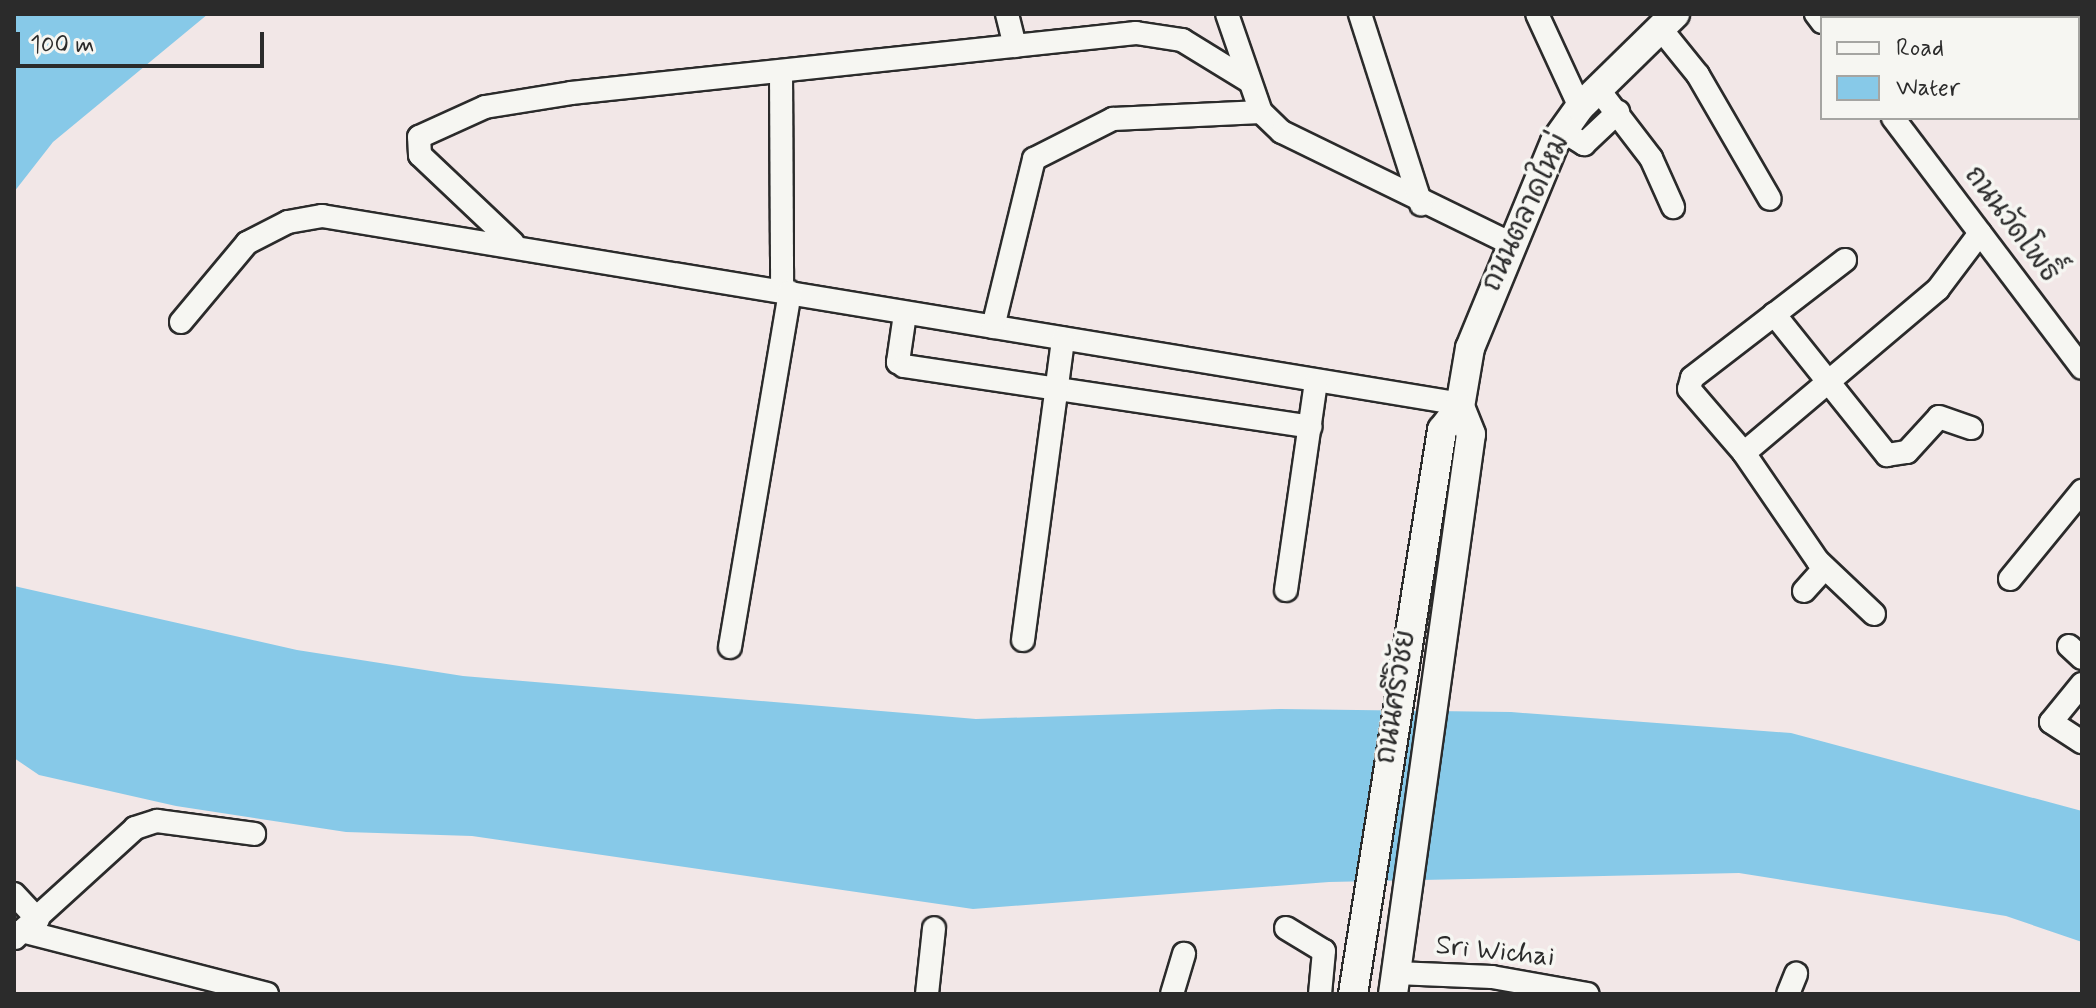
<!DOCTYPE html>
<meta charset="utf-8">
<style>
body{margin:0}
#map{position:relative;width:2096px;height:1008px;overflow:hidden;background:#f2e7e7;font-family:Mynerve,"Playpen Sans Thai",sans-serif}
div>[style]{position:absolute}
.water>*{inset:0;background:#87c9e8}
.roads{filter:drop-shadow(2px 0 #2b2b2b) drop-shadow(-2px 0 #2b2b2b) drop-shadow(0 2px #2b2b2b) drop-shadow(0 -2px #2b2b2b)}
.minor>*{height:22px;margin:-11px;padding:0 11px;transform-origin:11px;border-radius:11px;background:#f6f6f2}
.major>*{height:28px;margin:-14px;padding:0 14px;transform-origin:14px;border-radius:14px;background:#f6f6f2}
span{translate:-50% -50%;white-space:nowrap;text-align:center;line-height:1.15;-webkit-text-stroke:7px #f6f6f2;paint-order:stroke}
.street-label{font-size:28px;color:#2b2b2b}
.frame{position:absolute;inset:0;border:16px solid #2b2b2b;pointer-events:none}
.legend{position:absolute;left:1820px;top:16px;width:260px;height:104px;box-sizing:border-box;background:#f6f6f2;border:2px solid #a5a5a2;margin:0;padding:10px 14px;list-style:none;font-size:24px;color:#2b2b2b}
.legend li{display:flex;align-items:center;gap:16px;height:40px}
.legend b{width:40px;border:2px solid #a5a5a2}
.scale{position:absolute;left:16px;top:32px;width:248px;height:36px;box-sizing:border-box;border:4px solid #2b2b2b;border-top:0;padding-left:10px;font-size:24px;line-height:28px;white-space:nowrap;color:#2b2b2b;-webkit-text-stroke:6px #f6f6f2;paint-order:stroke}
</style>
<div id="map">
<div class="water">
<div style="clip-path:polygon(14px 14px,208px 14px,53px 142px,14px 192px)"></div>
<div style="clip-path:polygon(14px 586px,297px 650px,463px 676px,976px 719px,1280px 709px,1511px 712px,1791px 733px,2082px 811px,2082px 942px,2006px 916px,1739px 873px,1329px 882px,973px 909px,472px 836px,346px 832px,176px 806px,39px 775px,14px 758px)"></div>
</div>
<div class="roads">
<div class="minor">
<div style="left:1007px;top:14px;width:33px;rotate:76deg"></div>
<div style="left:1227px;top:14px;width:104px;rotate:70.9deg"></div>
<div style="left:1261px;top:112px;width:29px;rotate:44deg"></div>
<div style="left:1282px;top:132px;width:251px;rotate:26deg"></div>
<div style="left:1360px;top:14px;width:200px;rotate:72.2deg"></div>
<div style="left:1537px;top:14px;width:102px;rotate:65.2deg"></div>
<div style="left:1816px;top:14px;width:10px;rotate:53deg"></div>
<div style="left:2006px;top:18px;width:6px;rotate:-39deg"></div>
<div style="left:1660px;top:28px;width:60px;rotate:51deg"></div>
<div style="left:1698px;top:75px;width:143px;rotate:59.9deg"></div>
<div style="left:781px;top:71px;width:220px;rotate:89.7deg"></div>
<div style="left:1598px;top:89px;width:87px;rotate:52.5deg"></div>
<div style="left:1651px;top:158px;width:54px;rotate:65.8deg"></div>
<div style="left:1893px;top:118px;width:313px;rotate:52.9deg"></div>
<div style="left:1563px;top:131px;width:25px;rotate:32deg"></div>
<div style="left:1584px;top:144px;width:47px;rotate:-43.3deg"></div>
<div style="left:513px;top:243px;width:128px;rotate:-136.6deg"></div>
<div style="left:420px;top:155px;width:18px;rotate:-93deg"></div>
<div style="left:419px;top:137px;width:72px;rotate:-24.4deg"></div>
<div style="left:485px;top:107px;width:87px;rotate:-9.2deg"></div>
<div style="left:571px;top:93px;width:568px;rotate:-6.06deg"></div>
<div style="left:1136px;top:33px;width:47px;rotate:8.7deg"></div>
<div style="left:1182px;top:40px;width:79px;rotate:31.5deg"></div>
<div style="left:1845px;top:260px;width:193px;rotate:142.4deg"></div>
<div style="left:1692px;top:378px;width:11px;rotate:105deg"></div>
<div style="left:1689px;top:389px;width:84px;rotate:49.3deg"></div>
<div style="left:1744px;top:453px;width:131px;rotate:55.6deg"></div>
<div style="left:1818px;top:561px;width:77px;rotate:43.4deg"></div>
<div style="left:905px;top:314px;width:49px;rotate:98.3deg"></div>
<div style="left:898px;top:362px;width:7px;rotate:34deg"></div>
<div style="left:904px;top:366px;width:411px;rotate:8.5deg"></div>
<div style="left:1774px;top:314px;width:181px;rotate:51.3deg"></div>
<div style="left:1887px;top:455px;width:20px;rotate:-9deg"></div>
<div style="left:1907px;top:452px;width:47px;rotate:-47.6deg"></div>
<div style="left:1939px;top:417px;width:34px;rotate:19deg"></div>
<div style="left:181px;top:322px;width:103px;rotate:-50.1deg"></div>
<div style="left:247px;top:243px;width:46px;rotate:-27.1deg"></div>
<div style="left:288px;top:222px;width:35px;rotate:-10deg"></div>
<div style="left:322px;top:216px;width:1154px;rotate:9.37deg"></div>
<div style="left:993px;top:327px;width:173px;rotate:-76.3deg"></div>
<div style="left:1034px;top:159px;width:89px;rotate:-26.9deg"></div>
<div style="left:1113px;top:119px;width:148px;rotate:-2.7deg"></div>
<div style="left:1744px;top:453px;width:254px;rotate:-40.2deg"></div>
<div style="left:1938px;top:289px;width:70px;rotate:-53.1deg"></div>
<div style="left:2010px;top:579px;width:114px;rotate:-50.7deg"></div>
<div style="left:1286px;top:590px;width:210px;rotate:-81.8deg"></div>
<div style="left:1804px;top:591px;width:31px;rotate:-48deg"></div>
<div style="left:1023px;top:640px;width:304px;rotate:-82.4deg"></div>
<div style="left:2069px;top:646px;width:18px;rotate:43deg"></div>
<div style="left:730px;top:647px;width:360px;rotate:-80.4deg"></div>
<div style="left:2082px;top:684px;width:49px;rotate:129.2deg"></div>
<div style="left:2051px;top:722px;width:37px;rotate:33deg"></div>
<div style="left:14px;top:894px;width:35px;rotate:47deg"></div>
<div style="left:1286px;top:928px;width:44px;rotate:31.2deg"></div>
<div style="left:1324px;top:951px;width:43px;rotate:95.3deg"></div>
<div style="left:22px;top:931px;width:153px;rotate:-42.3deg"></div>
<div style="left:135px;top:828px;width:23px;rotate:-18deg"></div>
<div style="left:157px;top:821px;width:98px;rotate:7.6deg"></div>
<div style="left:15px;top:938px;width:10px;rotate:-45deg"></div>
<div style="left:22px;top:931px;width:253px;rotate:14.4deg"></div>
<div style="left:1396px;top:973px;width:96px;rotate:2.4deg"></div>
<div style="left:1492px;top:977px;width:97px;rotate:10.1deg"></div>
<div style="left:927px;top:994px;width:66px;rotate:-83.9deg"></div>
<div style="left:1172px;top:994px;width:42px;rotate:-73.3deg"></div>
<div style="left:1788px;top:994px;width:22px;rotate:-68deg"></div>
</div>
<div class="major">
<div style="left:1353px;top:994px;width:571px;rotate:-81.03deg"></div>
<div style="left:1442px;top:430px;width:29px;rotate:-52deg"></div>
<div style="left:1460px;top:407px;width:60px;rotate:-80.4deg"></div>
<div style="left:1470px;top:348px;width:223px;rotate:-67.6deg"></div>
<div style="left:1555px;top:142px;width:43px;rotate:-54.5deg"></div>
<div style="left:1580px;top:107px;width:133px;rotate:-44.4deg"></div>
<div style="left:1393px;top:994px;width:565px;rotate:-82.07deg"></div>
<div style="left:1471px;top:434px;width:29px;rotate:-112deg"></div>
</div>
</div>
<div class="street-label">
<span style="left:1527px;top:213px;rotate:-65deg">ถนนตลาดใหม่</span>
<span style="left:2011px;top:225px;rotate:53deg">ถนนวัดโพธิ์</span>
<span style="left:1397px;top:697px;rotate:-81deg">ถนนศรีวิชัย</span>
<span style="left:1495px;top:952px;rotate:6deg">Sri Wichai</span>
</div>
<div class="frame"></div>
<ul class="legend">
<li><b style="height:10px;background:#f6f6f2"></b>Road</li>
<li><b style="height:22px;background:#87c9e8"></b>Water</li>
</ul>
<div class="scale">100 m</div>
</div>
